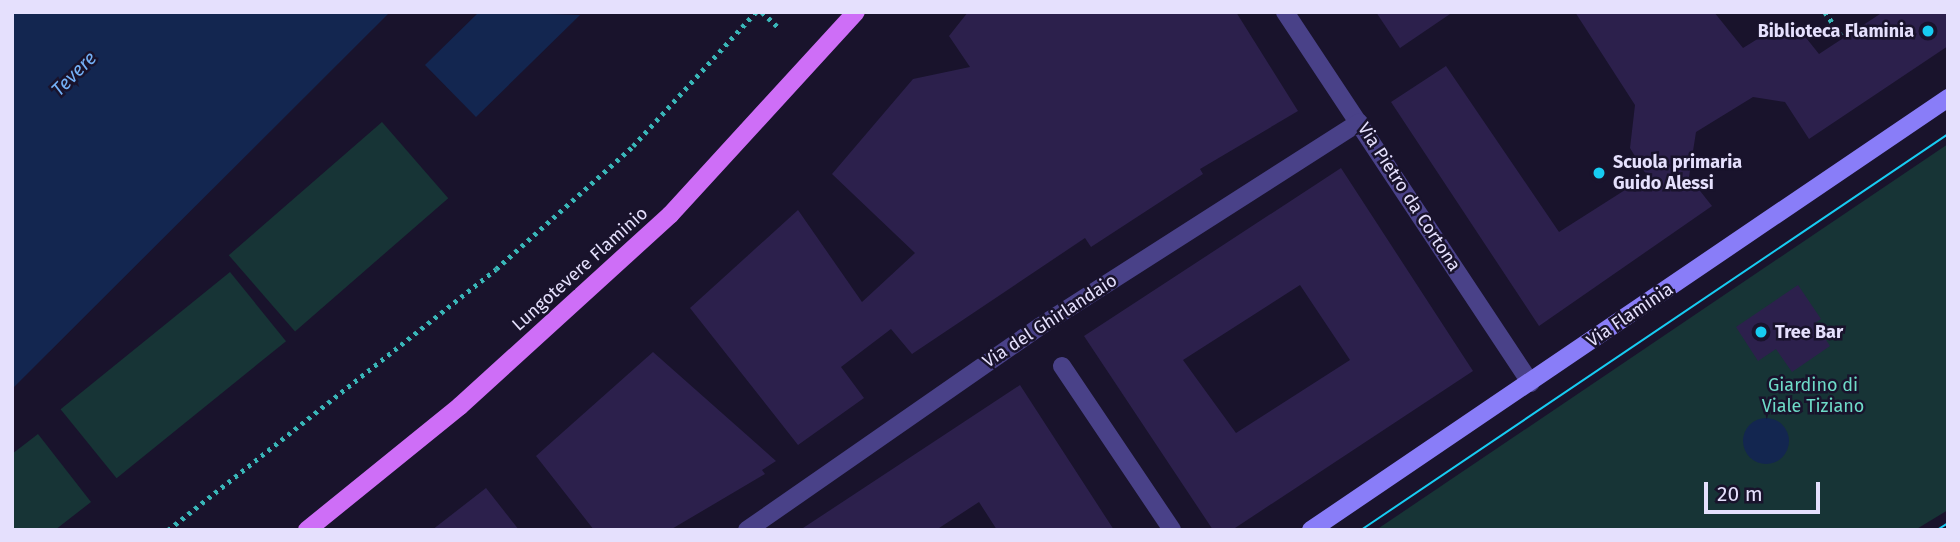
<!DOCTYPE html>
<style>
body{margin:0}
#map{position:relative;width:1960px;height:542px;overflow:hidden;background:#19132c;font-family:"Fira Sans",sans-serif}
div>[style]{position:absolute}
.green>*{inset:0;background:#173436;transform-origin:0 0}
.water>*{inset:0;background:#132650}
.round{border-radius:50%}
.building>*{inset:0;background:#2c204c}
.path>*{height:4.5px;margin-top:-2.25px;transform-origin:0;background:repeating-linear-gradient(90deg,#39b6b8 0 3.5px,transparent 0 8.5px)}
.street>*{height:18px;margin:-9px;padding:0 9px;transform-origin:9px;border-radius:9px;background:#494188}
.secondary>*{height:18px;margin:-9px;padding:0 9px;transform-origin:9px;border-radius:9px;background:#897df8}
.primary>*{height:18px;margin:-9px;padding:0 9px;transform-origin:9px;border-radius:9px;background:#ce6ef7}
.tram>*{height:2px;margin:-1px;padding:0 1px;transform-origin:1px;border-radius:1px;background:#17ccf2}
.dots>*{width:19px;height:19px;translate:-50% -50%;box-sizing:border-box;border:4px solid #19132c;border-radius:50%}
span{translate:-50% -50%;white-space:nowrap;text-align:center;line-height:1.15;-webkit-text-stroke:5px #19132c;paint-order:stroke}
.poi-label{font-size:18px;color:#e5e0fd;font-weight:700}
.right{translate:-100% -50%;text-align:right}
.left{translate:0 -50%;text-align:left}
.street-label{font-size:18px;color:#e5e0fd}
.park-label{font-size:18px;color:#6edbc8}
.water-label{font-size:19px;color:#74b1f7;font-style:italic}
.frame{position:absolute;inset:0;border:14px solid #e5e0fd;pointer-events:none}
.scale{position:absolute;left:1704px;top:482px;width:116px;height:32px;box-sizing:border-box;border:4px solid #e5e0fd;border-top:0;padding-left:9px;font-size:21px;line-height:24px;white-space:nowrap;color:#e5e0fd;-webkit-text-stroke:5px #19132c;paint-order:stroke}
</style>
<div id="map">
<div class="green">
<div style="left:382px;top:122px;width:101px;height:203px;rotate:49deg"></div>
<div style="clip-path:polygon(1948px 144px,1948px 510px,1915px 530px,1376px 530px)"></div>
<div style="left:230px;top:272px;width:89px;height:218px;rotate:51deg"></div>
<div style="clip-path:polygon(38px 434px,91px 502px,55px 530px,12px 530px,12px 454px)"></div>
</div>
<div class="water">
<div style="clip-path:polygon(12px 12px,390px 12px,12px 389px)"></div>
<div style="clip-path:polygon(479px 12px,580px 15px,476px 117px,425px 65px)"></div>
<div class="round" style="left:1743px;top:418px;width:46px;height:46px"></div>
</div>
<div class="building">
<div style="clip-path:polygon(968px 12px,1236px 12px,1298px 111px,1200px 169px,1203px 174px,1091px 247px,1085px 238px,912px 354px,891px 329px,841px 367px,864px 398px,798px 445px,690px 308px,798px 210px,862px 302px,915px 253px,832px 174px,913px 79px,970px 67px,949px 36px)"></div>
<div style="clip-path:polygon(1376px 12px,1453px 12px,1400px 48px)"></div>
<div style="clip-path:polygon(1575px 12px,1714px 12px,1743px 48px,1772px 30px,1799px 29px,1819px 54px,1883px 12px,1948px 12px,1948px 46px,1809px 139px,1785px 102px,1753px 97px,1696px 132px,1689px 177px,1712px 206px,1539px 326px,1391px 102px,1446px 66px,1559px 232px,1647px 176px,1630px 148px,1635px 105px)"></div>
<div style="clip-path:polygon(evenodd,1341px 168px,1473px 371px,1232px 530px,1213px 530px,1084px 336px,1341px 168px,1300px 285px,1350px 360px,1236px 433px,1183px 360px,1300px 285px)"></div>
<div style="clip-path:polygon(1798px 285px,1821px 319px,1815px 323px,1830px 346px,1792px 372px,1776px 349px,1758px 361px,1736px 327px)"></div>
<div style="clip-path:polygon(653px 352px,776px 461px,762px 470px,765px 474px,670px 530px,594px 530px,536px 456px)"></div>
<div style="clip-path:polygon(1020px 385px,1114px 530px,997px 530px,979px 502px,936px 530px,800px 530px)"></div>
<div style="clip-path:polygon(486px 488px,519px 530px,432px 530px)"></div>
</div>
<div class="path">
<div style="left:762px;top:12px;width:21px;rotate:43deg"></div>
<div style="left:1825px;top:12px;width:32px;rotate:55deg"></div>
<div style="left:168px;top:530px;width:419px;rotate:-38.5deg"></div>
<div style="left:496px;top:269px;width:184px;rotate:-41.9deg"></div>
<div style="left:633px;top:146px;width:182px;rotate:-47.5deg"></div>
</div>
<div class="street">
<div style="left:1285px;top:12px;width:445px;rotate:56.5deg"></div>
<div style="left:1062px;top:366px;width:197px;rotate:56.1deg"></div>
<div style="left:747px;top:530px;width:356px;rotate:-34.8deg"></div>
<div style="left:1039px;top:327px;width:380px;rotate:-32.6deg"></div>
</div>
<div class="secondary">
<div style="left:1311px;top:530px;width:770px;rotate:-34.14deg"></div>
</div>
<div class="primary">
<div style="left:307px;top:530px;width:197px;rotate:-39deg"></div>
<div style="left:460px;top:406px;width:284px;rotate:-42.3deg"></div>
<div style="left:670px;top:215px;width:275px;rotate:-47.5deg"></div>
</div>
<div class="tram">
<div style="left:1361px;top:530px;width:708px;rotate:-34deg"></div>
<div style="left:1937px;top:530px;width:13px;rotate:-32deg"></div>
</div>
<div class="dots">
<div style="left:1928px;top:31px;background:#17ccf2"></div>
<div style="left:1599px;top:173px;background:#17ccf2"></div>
<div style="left:1761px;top:332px;background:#17ccf2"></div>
</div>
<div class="poi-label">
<span class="right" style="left:1914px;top:31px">Biblioteca Flaminia</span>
<span class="left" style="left:1613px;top:173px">Scuola primaria<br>Guido Alessi</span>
<span class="left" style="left:1775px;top:332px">Tree Bar</span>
</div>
<div class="street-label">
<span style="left:1409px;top:197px;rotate:57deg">Via Pietro da Cortona</span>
<span style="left:580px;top:269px;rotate:-42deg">Lungotevere Flaminio</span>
<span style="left:1630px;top:315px;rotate:-34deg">Via Flaminia</span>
<span style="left:1050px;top:321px;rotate:-33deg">Via del Ghirlandaio</span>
</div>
<div class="park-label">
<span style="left:1813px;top:396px">Giardino di<br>Viale Tiziano</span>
</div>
<div class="water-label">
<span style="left:74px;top:74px;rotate:-45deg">Tevere</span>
</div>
<div class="frame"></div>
<div class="scale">20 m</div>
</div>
